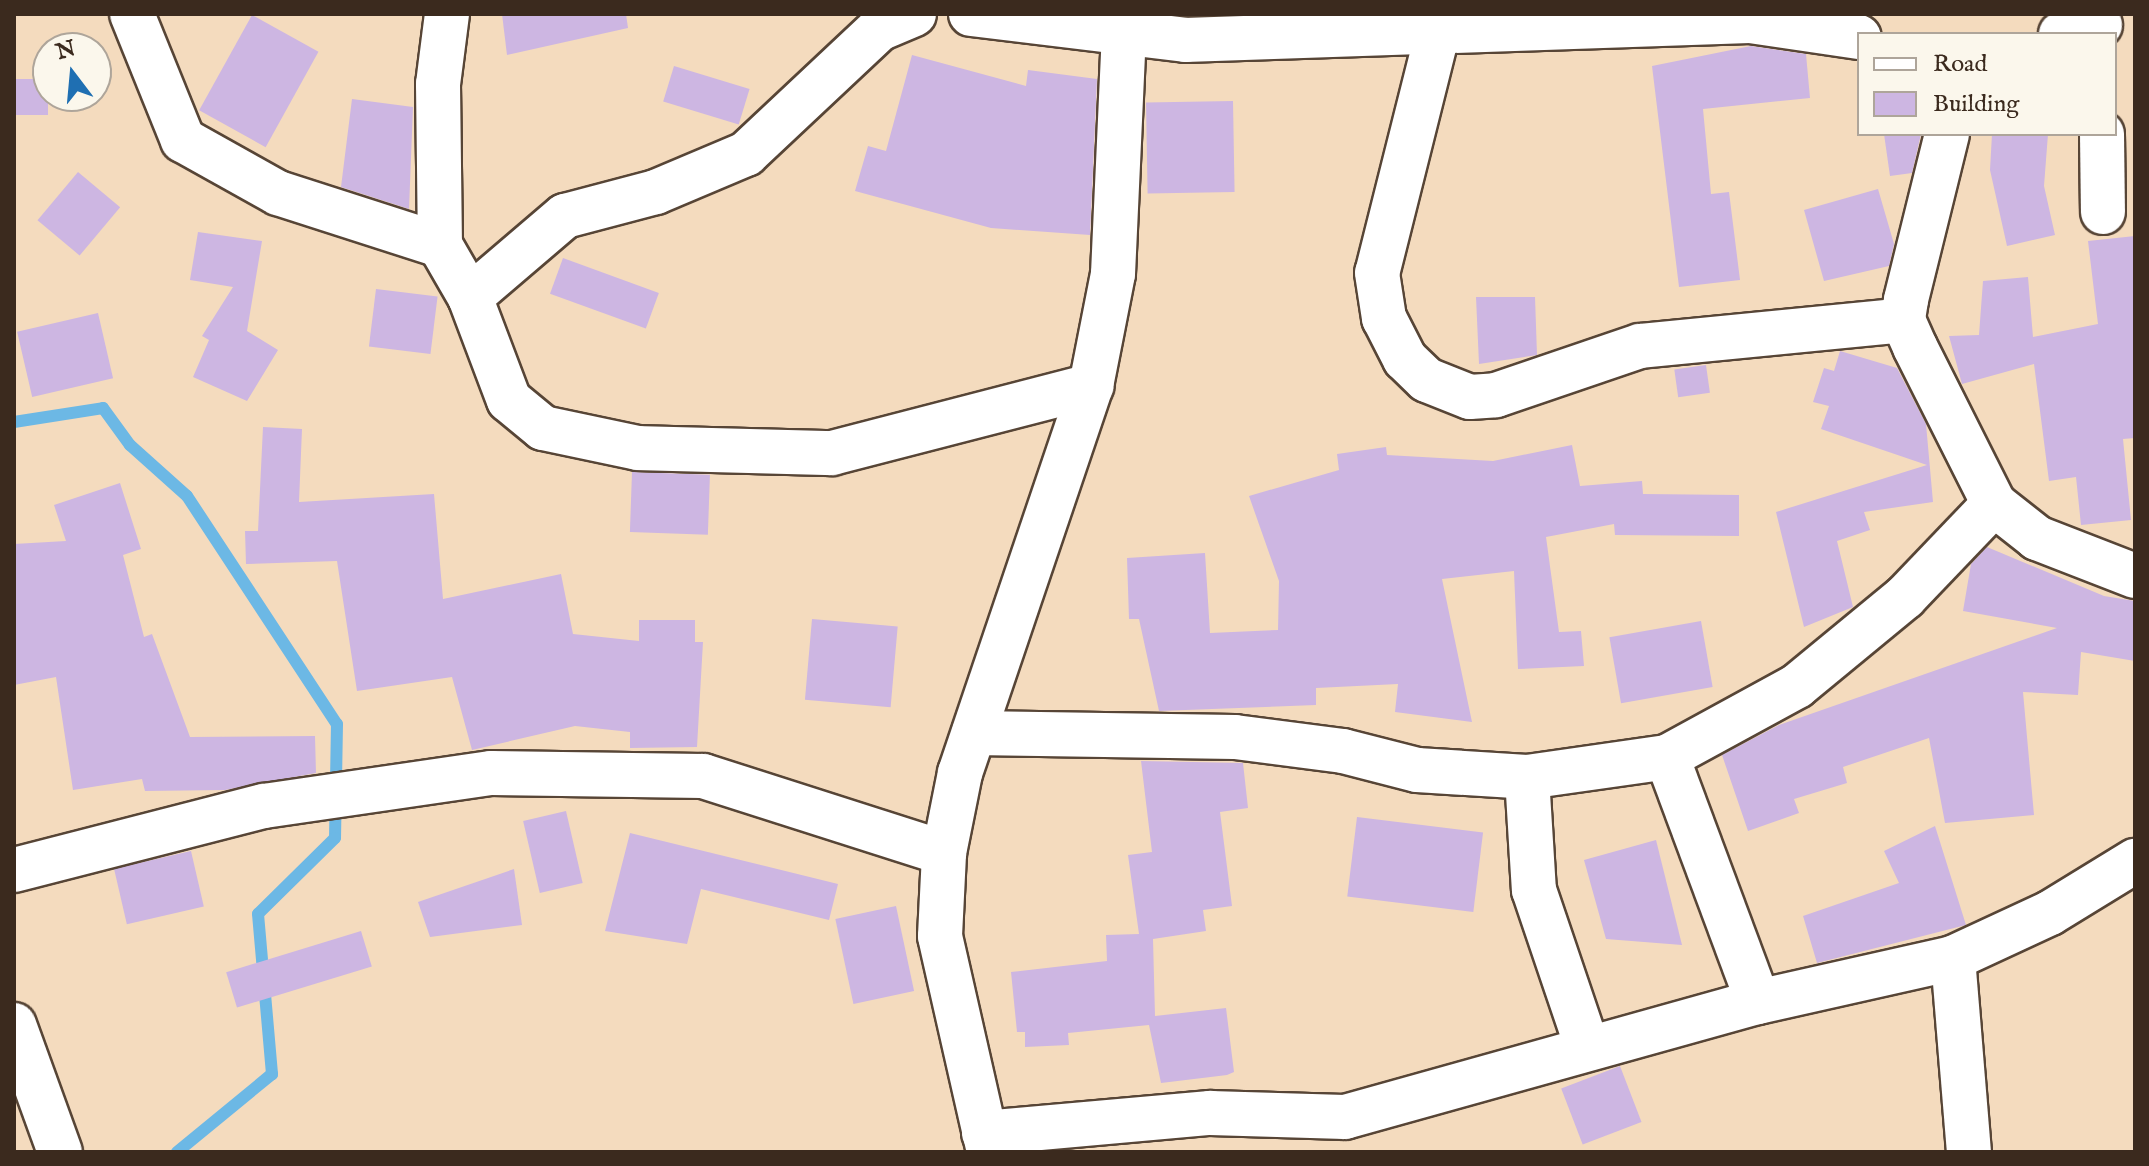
<!DOCTYPE html>
<style>
body{margin:0}
#map{position:relative;width:2149px;height:1166px;overflow:hidden;background:#f4dbbe;font-family:"IM FELL English",serif}
div>[style]{position:absolute}
.stream>*{height:12px;margin:-6px;padding:0 6px;transform-origin:6px;border-radius:6px;background:#6cb8e5}
.building>*{inset:0;background:#cdb6e2;transform-origin:0 0}
.roads{filter:drop-shadow(2px 0 #574536) drop-shadow(-2px 0 #574536) drop-shadow(0 2px #574536) drop-shadow(0 -2px #574536)}
.minor>*{height:44px;margin:-22px;padding:0 22px;transform-origin:22px;border-radius:22px;background:#fff}
span{translate:-50% -50%;white-space:nowrap;text-align:center;line-height:1.15;-webkit-text-stroke:6px #fbf7ec;paint-order:stroke}
.frame{position:absolute;inset:0;border:16px solid #3b2a1e;pointer-events:none}
.legend{position:absolute;left:1857px;top:32px;width:260px;height:104px;box-sizing:border-box;background:#fbf7ec;border:2px solid #aea59a;margin:0;padding:10px 14px;list-style:none;font-size:24px;color:#3b2a1e}
.legend li{display:flex;align-items:center;gap:16px;height:40px}
.legend b{width:40px;border:2px solid #aea59a}
.north{position:absolute;left:32px;top:32px;width:80px;height:80px;box-sizing:border-box;background:#fbf7ec;border:2px solid #aea59a;border-radius:50%;rotate:344deg;font-size:22px;font-weight:700;line-height:32px;text-align:center;color:#3b2a1e}
.north::after{content:'';display:block;margin:auto;width:28px;height:36px;background:#1f6fb2;clip-path:polygon(50% 0,100% 100%,50% 72%,0 100%)}
</style>
<div id="map">
<div class="stream">
<div style="left:14px;top:422px;width:90px;rotate:-8.9deg"></div>
<div style="left:103px;top:408px;width:46px;rotate:53.9deg"></div>
<div style="left:130px;top:445px;width:76px;rotate:41.8deg"></div>
<div style="left:187px;top:496px;width:273px;rotate:56.7deg"></div>
<div style="left:337px;top:724px;width:114px;rotate:91deg"></div>
<div style="left:335px;top:838px;width:108px;rotate:135.4deg"></div>
<div style="left:258px;top:914px;width:161px;rotate:85deg"></div>
<div style="left:272px;top:1074px;width:123px;rotate:140.6deg"></div>
</div>
<div class="building">
<div style="clip-path:polygon(502px 14px,626px 14px,628px 28px,507px 55px)"></div>
<div style="left:252px;top:15px;width:76px;height:109px;rotate:29deg"></div>
<div style="clip-path:polygon(1751px 46px,1806px 54px,1810px 98px,1703px 109px,1711px 194px,1729px 192px,1740px 280px,1679px 287px,1652px 66px)"></div>
<div style="clip-path:polygon(912px 55px,1026px 86px,1028px 70px,1097px 79px,1090px 235px,991px 228px,855px 191px,868px 146px,886px 151px)"></div>
<div style="left:674px;top:66px;width:79px;height:37px;rotate:17deg"></div>
<div style="left:14px;top:79px;width:34px;height:36px"></div>
<div style="clip-path:polygon(352px 99px,413px 107px,409px 209px,341px 187px)"></div>
<div style="left:1233px;top:101px;width:91px;height:87px;rotate:89deg"></div>
<div style="clip-path:polygon(1884px 134px,1921px 134px,1912px 173px,1890px 176px)"></div>
<div style="clip-path:polygon(1992px 134px,2048px 134px,2044px 186px,2055px 235px,2007px 246px,1990px 170px)"></div>
<div style="left:78px;top:172px;width:55px;height:63px;rotate:40deg"></div>
<div style="clip-path:polygon(1878px 189px,1894px 244px,1889px 266px,1824px 281px,1804px 210px)"></div>
<div style="clip-path:polygon(198px 232px,262px 241px,247px 331px,278px 350px,247px 401px,193px 377px,209px 340px,202px 336px,233px 287px,190px 280px)"></div>
<div style="clip-path:polygon(2135px 236px,2135px 438px,2123px 439px,2131px 520px,2081px 525px,2076px 477px,2049px 481px,2034px 364px,1962px 384px,1949px 336px,1979px 335px,1983px 281px,2028px 277px,2033px 337px,2098px 324px,2088px 241px)"></div>
<div style="left:563px;top:258px;width:102px;height:38px;rotate:20deg"></div>
<div style="left:376px;top:289px;width:62px;height:58px;rotate:7deg"></div>
<div style="clip-path:polygon(1476px 297px,1535px 297px,1537px 355px,1479px 364px)"></div>
<div style="left:98px;top:313px;width:67px;height:83px;rotate:77deg"></div>
<div style="clip-path:polygon(1840px 351px,1897px 368px,1926px 424px,1933px 502px,1864px 512px,1870px 530px,1837px 541px,1853px 607px,1804px 627px,1776px 512px,1927px 465px,1821px 429px,1829px 406px,1813px 402px,1824px 368px,1834px 371px)"></div>
<div style="left:1706px;top:365px;width:28px;height:32px;rotate:82deg"></div>
<div style="clip-path:polygon(263px 427px,302px 429px,299px 502px,434px 494px,443px 599px,561px 574px,573px 634px,639px 641px,639px 620px,695px 620px,695px 642px,703px 642px,697px 747px,630px 748px,630px 732px,575px 726px,472px 750px,452px 677px,357px 691px,337px 561px,246px 564px,245px 531px,258px 531px)"></div>
<div style="clip-path:polygon(1572px 445px,1580px 486px,1642px 481px,1643px 494px,1739px 495px,1739px 536px,1615px 535px,1614px 524px,1546px 537px,1559px 632px,1581px 631px,1584px 666px,1518px 669px,1514px 571px,1442px 579px,1472px 722px,1395px 712px,1398px 684px,1316px 688px,1316px 705px,1159px 711px,1139px 619px,1129px 619px,1127px 558px,1205px 553px,1210px 633px,1278px 630px,1279px 581px,1249px 496px,1339px 470px,1337px 454px,1386px 447px,1387px 455px,1493px 461px)"></div>
<div style="left:632px;top:472px;width:78px;height:60px;rotate:2deg"></div>
<div style="clip-path:polygon(120px 483px,141px 549px,123px 555px,144px 637px,152px 634px,190px 737px,315px 736px,316px 773px,225px 790px,145px 791px,142px 779px,73px 790px,56px 677px,14px 685px,14px 544px,66px 541px,54px 505px)"></div>
<div style="clip-path:polygon(1987px 547px,2104px 596px,2135px 601px,2135px 661px,2081px 652px,2078px 695px,2023px 692px,2034px 815px,1945px 823px,1929px 738px,1843px 767px,1847px 783px,1794px 799px,1799px 813px,1748px 831px,1722px 755px,1779px 725px,2057px 628px,1963px 611px,1971px 564px)"></div>
<div style="left:812px;top:619px;width:86px;height:81px;rotate:5deg"></div>
<div style="left:1701px;top:621px;width:67px;height:93px;rotate:80deg"></div>
<div style="clip-path:polygon(1141px 761px,1243px 763px,1248px 808px,1220px 812px,1232px 906px,1203px 910px,1206px 931px,1153px 939px,1155px 1016px,1226px 1008px,1234px 1072px,1227px 1075px,1161px 1083px,1149px 1025px,1068px 1033px,1069px 1045px,1025px 1047px,1025px 1032px,1017px 1032px,1011px 972px,1107px 961px,1106px 935px,1139px 934px,1128px 855px,1152px 852px)"></div>
<div style="left:566px;top:811px;width:74px;height:44px;rotate:77deg"></div>
<div style="left:1357px;top:817px;width:127px;height:80px;rotate:7deg"></div>
<div style="clip-path:polygon(1935px 826px,1966px 925px,1817px 963px,1803px 916px,1899px 883px,1884px 851px)"></div>
<div style="clip-path:polygon(630px 833px,838px 884px,829px 920px,701px 889px,687px 944px,605px 931px)"></div>
<div style="clip-path:polygon(1656px 840px,1682px 945px,1606px 939px,1584px 860px)"></div>
<div style="left:191px;top:851px;width:57px;height:79px;rotate:77deg"></div>
<div style="clip-path:polygon(514px 869px,522px 925px,430px 937px,418px 902px)"></div>
<div style="left:896px;top:906px;width:87px;height:62px;rotate:78deg"></div>
<div style="left:361px;top:931px;width:37px;height:141px;rotate:73deg"></div>
<div style="left:1620px;top:1066px;width:60px;height:63px;rotate:69deg"></div>
</div>
<div class="roads">
<div class="minor">
<div style="left:132px;top:14px;width:136px;rotate:68deg"></div>
<div style="left:183px;top:140px;width:109px;rotate:29.2deg"></div>
<div style="left:278px;top:193px;width:170px;rotate:17.8deg"></div>
<div style="left:447px;top:14px;width:71px;rotate:97.3deg"></div>
<div style="left:438px;top:84px;width:161px;rotate:89.3deg"></div>
<div style="left:440px;top:245px;width:60px;rotate:60deg"></div>
<div style="left:470px;top:297px;width:110px;rotate:69.3deg"></div>
<div style="left:509px;top:400px;width:44px;rotate:39.5deg"></div>
<div style="left:543px;top:428px;width:97px;rotate:11.9deg"></div>
<div style="left:638px;top:448px;width:194px;rotate:1.5deg"></div>
<div style="left:832px;top:453px;width:268px;rotate:-14.5deg"></div>
<div style="left:971px;top:14px;width:216px;rotate:6.9deg"></div>
<div style="left:1185px;top:40px;width:565px;rotate:-1.93deg"></div>
<div style="left:1750px;top:21px;width:110px;rotate:8.4deg"></div>
<div style="left:2061px;top:34px;width:40px;rotate:-13deg"></div>
<div style="left:1437px;top:35px;width:245px;rotate:104.1deg"></div>
<div style="left:1377px;top:273px;width:46px;rotate:81.2deg"></div>
<div style="left:1384px;top:318px;width:46px;rotate:62.9deg"></div>
<div style="left:1405px;top:359px;width:30px;rotate:44deg"></div>
<div style="left:1427px;top:380px;width:46px;rotate:21.6deg"></div>
<div style="left:1470px;top:397px;width:26px;rotate:-4deg"></div>
<div style="left:1496px;top:395px;width:152px;rotate:-18.8deg"></div>
<div style="left:1640px;top:346px;width:264px;rotate:-5.6deg"></div>
<div style="left:1947px;top:134px;width:171px;rotate:103.9deg"></div>
<div style="left:1906px;top:300px;width:20px;rotate:99deg"></div>
<div style="left:1903px;top:320px;width:30px;rotate:66deg"></div>
<div style="left:1915px;top:347px;width:176px;rotate:63.3deg"></div>
<div style="left:1994px;top:504px;width:55px;rotate:38.3deg"></div>
<div style="left:2037px;top:538px;width:105px;rotate:21.2deg"></div>
<div style="left:2102px;top:134px;width:78px;rotate:89.3deg"></div>
<div style="left:470px;top:297px;width:125px;rotate:-40.5deg"></div>
<div style="left:565px;top:216px;width:94px;rotate:-14.8deg"></div>
<div style="left:656px;top:192px;width:98px;rotate:-22.9deg"></div>
<div style="left:746px;top:154px;width:183px;rotate:-43.2deg"></div>
<div style="left:879px;top:29px;width:38px;rotate:-23deg"></div>
<div style="left:974px;top:733px;width:261px;rotate:0.9deg"></div>
<div style="left:1235px;top:737px;width:109px;rotate:7.4deg"></div>
<div style="left:1343px;top:751px;width:76px;rotate:14.4deg"></div>
<div style="left:1417px;top:770px;width:110px;rotate:3.6deg"></div>
<div style="left:1527px;top:777px;width:113px;rotate:86.5deg"></div>
<div style="left:1534px;top:890px;width:166px;rotate:71.3deg"></div>
<div style="left:1667px;top:757px;width:261px;rotate:69.6deg"></div>
<div style="left:1527px;top:777px;width:141px;rotate:-8.1deg"></div>
<div style="left:1667px;top:757px;width:148px;rotate:-28.6deg"></div>
<div style="left:1797px;top:686px;width:140px;rotate:-39.5deg"></div>
<div style="left:1905px;top:597px;width:129px;rotate:-46.3deg"></div>
<div style="left:14px;top:870px;width:258px;rotate:-14.4deg"></div>
<div style="left:264px;top:806px;width:229px;rotate:-8.3deg"></div>
<div style="left:491px;top:773px;width:212px;rotate:0.8deg"></div>
<div style="left:703px;top:776px;width:253px;rotate:17.7deg"></div>
<div style="left:1953px;top:958px;width:195px;rotate:85.3deg"></div>
<div style="left:14px;top:1025px;width:135px;rotate:70.1deg"></div>
<div style="left:984px;top:1133px;width:227px;rotate:-5.1deg"></div>
<div style="left:1210px;top:1113px;width:135px;rotate:1.7deg"></div>
<div style="left:1345px;top:1117px;width:429px;rotate:-15.6deg"></div>
<div style="left:1758px;top:1002px;width:200px;rotate:-12.7deg"></div>
<div style="left:1953px;top:958px;width:107px;rotate:-24.9deg"></div>
<div style="left:2050px;top:913px;width:100px;rotate:-31.5deg"></div>
<div style="left:989px;top:1152px;width:221px;rotate:-102.8deg"></div>
<div style="left:940px;top:936px;width:83px;rotate:-87.2deg"></div>
<div style="left:944px;top:853px;width:82px;rotate:-78.7deg"></div>
<div style="left:960px;top:773px;width:409px;rotate:-71.3deg"></div>
<div style="left:1091px;top:386px;width:114px;rotate:-78.9deg"></div>
<div style="left:1113px;top:274px;width:243px;rotate:-87.4deg"></div>
</div>
</div>
<div class="frame"></div>
<ul class="legend">
<li><b style="height:10px;background:#fff"></b>Road</li>
<li><b style="height:22px;background:#cdb6e2"></b>Building</li>
</ul>
<div class="north">N</div>
</div>
